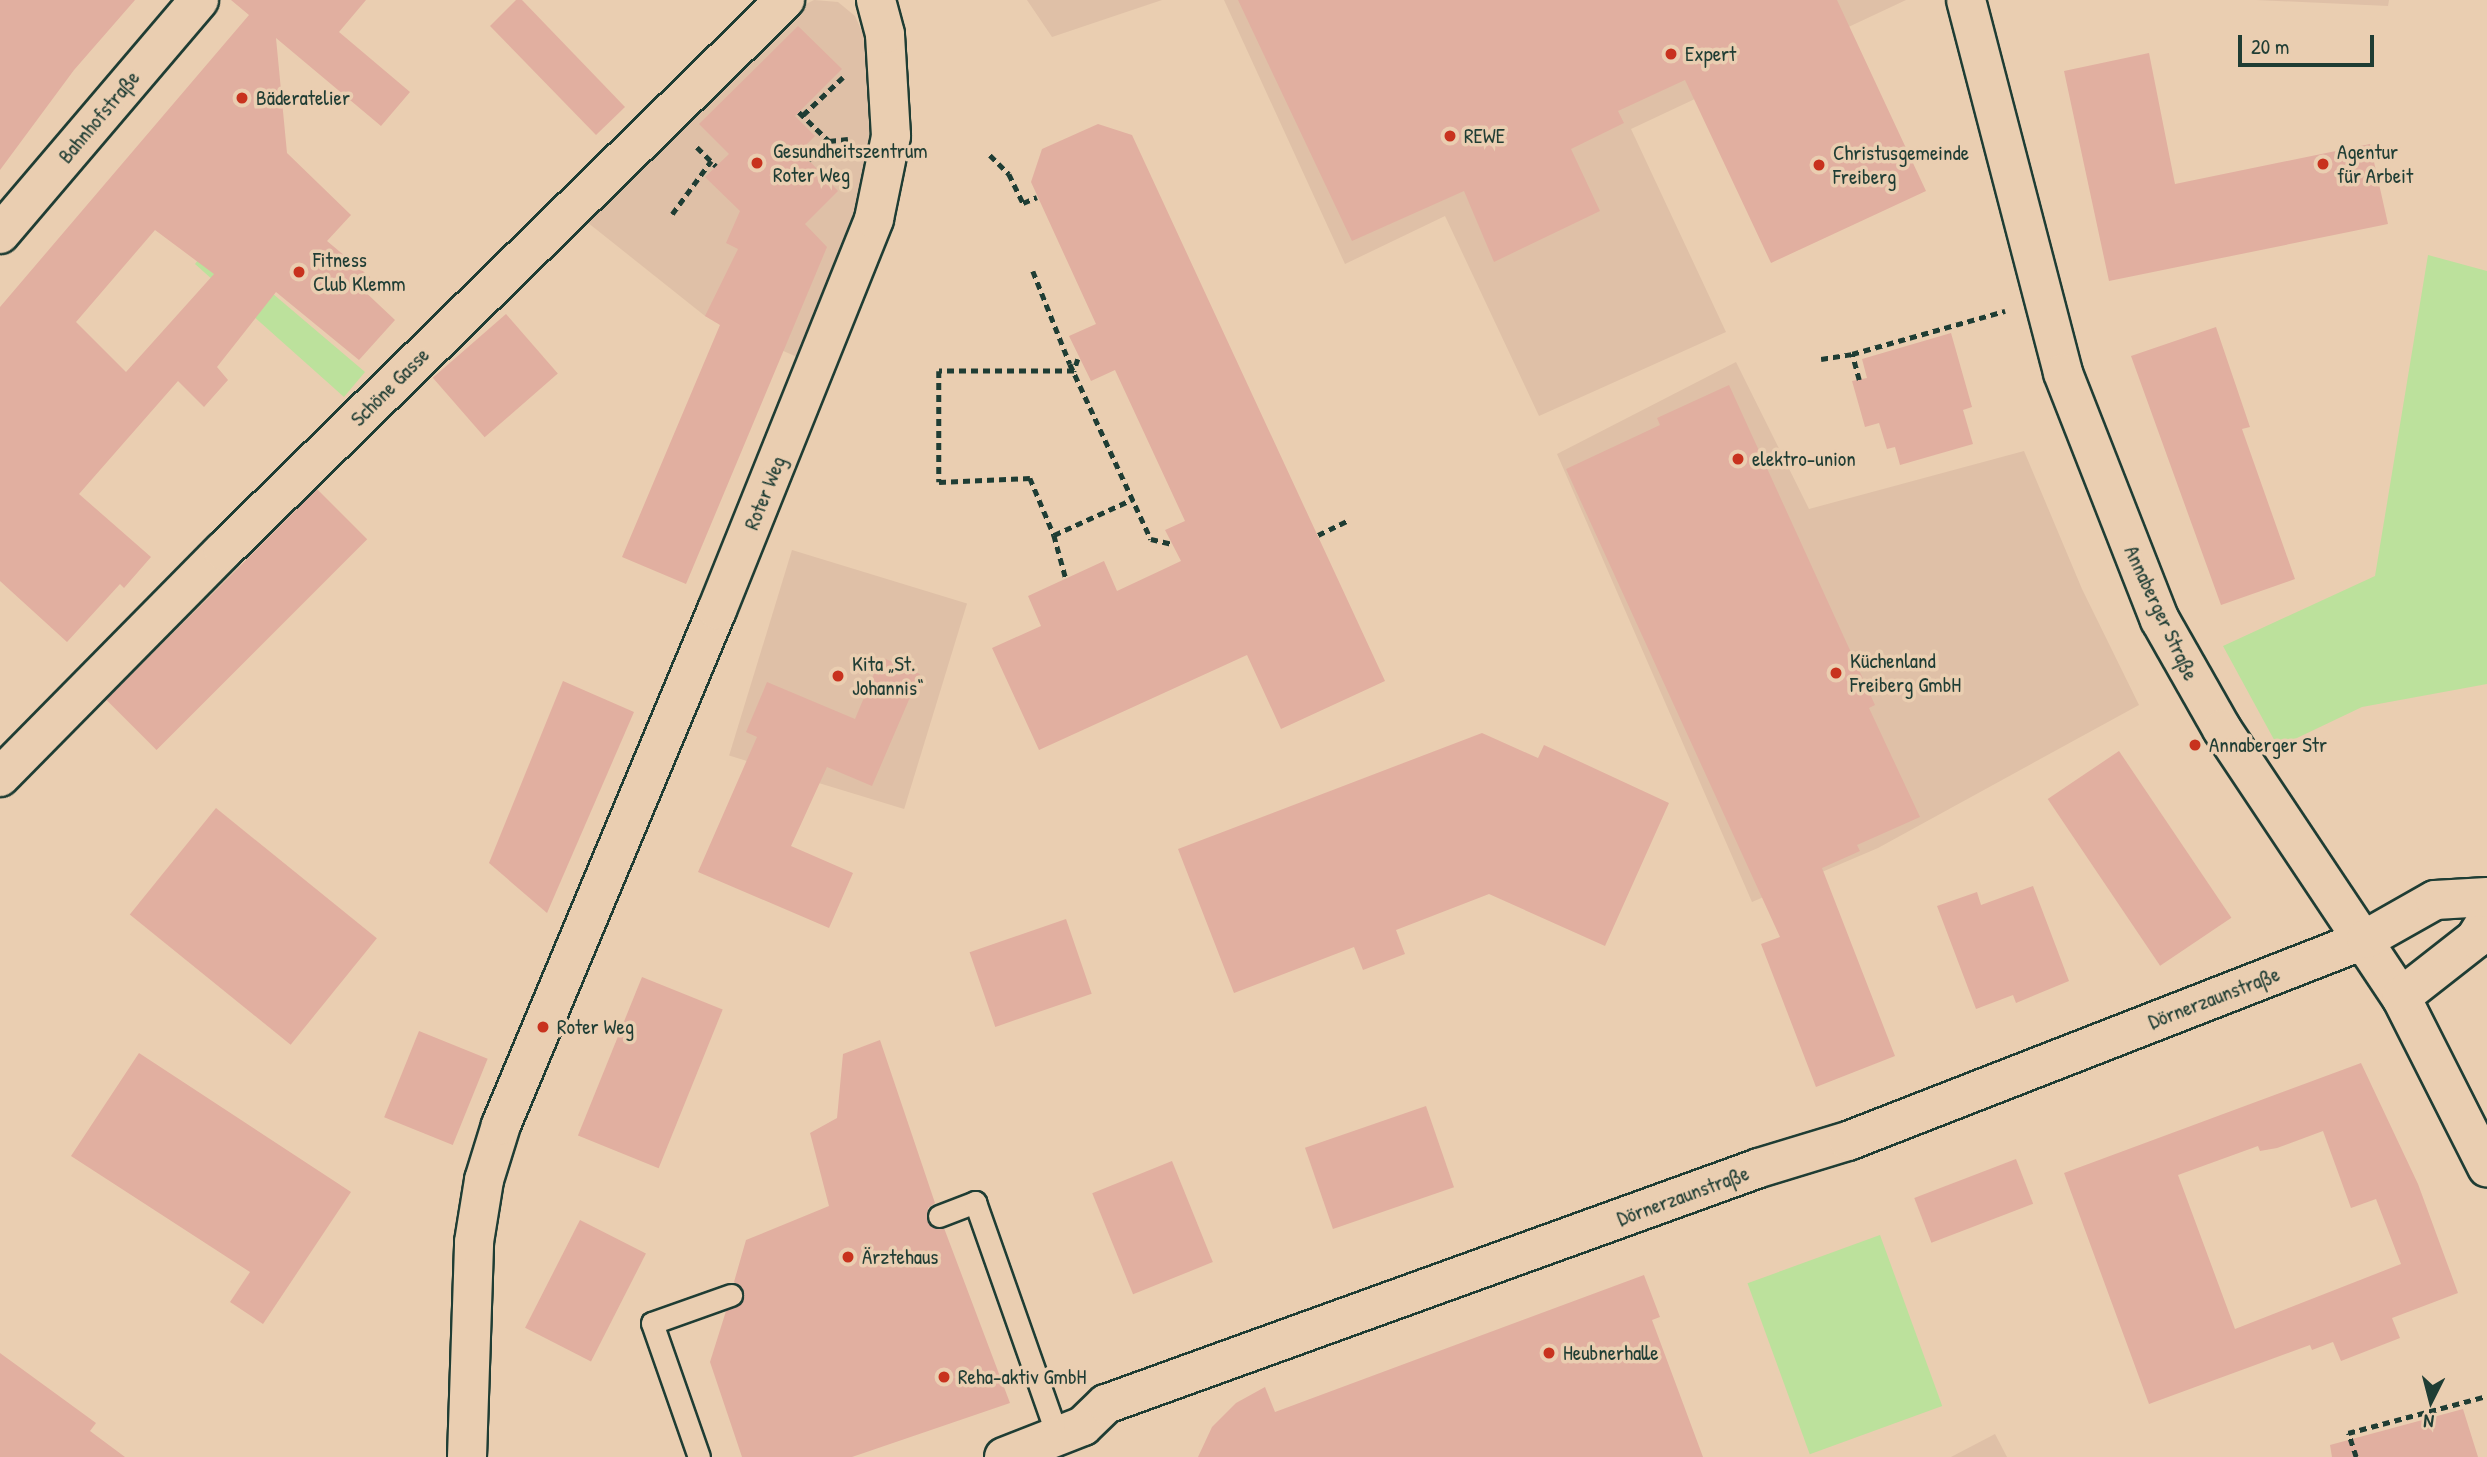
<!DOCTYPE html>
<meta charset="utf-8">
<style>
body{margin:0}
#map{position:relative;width:2487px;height:1457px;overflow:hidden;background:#eaceb1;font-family:"Patrick Hand",sans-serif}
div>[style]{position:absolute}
.built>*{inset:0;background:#dfc0a7;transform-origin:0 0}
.green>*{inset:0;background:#bce19c;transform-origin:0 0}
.building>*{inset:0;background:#e1afa0;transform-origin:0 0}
.path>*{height:4.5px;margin-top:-2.25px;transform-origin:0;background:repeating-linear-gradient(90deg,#1f3d34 0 7px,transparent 0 12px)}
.roads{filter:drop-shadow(2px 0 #1f3d34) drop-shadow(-2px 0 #1f3d34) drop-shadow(0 2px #1f3d34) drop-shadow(0 -2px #1f3d34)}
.lane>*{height:21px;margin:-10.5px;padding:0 10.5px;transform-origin:10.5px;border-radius:10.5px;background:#eaceb1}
.street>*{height:38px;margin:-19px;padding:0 19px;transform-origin:19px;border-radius:19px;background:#eaceb1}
.dots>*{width:19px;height:19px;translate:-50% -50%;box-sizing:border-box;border:4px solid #eaceb1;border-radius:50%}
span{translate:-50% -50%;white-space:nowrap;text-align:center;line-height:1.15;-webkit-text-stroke:7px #eaceb1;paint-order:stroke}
.poi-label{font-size:21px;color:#1f3d34}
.left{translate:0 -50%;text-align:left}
.street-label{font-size:21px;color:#1f3d34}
.north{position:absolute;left:2396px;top:1366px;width:70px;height:70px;-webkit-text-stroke:5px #eaceb1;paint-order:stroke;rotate:186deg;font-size:19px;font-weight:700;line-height:28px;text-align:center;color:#1f3d34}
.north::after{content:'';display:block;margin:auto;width:24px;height:32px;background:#1f3d34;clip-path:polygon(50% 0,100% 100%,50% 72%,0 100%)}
.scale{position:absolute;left:2238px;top:35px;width:136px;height:32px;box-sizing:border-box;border:4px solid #1f3d34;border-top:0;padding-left:9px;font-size:21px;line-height:24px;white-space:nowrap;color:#1f3d34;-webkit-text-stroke:5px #eaceb1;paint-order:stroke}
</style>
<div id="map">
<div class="built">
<div style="clip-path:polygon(814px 0,838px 2px,855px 16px,870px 49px,873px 135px,864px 190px,848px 241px,797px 357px,705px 316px,587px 222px,794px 10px)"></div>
<div style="clip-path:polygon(1027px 0,1162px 0,1052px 37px)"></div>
<div style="clip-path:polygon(1224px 0,1906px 0,1631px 129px,1726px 332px,1539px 416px,1445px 216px,1345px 264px)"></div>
<div style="clip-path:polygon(2256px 0,2389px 0,2388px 6px)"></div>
<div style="clip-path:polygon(1736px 362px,1809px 509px,2024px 451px,2082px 589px,2139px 705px,1878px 848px,1752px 902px,1557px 454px)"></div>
<div style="left:792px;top:550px;width:183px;height:215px;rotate:17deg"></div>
<div style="clip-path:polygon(1995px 1434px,2007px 1457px,1951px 1457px)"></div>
</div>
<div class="green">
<div style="clip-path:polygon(212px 242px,365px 372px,344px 397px,195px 264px)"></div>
<div style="clip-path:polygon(2428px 255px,2487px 271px,2487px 684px,2362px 707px,2278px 747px,2223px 646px,2375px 576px)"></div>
<div style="left:1880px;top:1235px;width:182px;height:141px;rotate:70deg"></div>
</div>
<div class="building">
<div style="clip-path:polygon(0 0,135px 0,74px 70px,0 170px)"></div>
<div style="clip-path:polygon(evenodd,231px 0,366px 0,339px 32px,410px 92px,381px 126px,276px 38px,287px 153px,351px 215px,327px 241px,370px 277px,360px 287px,395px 320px,359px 360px,276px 292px,217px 367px,228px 380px,204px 407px,178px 381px,79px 494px,151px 557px,124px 588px,120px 584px,67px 642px,0 581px,0 307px,249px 15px,231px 0,155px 230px,214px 274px,126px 372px,76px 322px,155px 230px)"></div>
<div style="clip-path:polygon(516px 0,522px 0,625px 107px,596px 135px,490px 26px)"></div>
<div style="clip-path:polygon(1238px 0,1837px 0,1926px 191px,1771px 263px,1685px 80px,1618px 111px,1624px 123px,1571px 149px,1600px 211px,1494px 262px,1464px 191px,1352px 241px)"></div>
<div style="clip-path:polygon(798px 26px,842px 69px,795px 116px,815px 136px,800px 151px,838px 191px,805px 224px,827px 247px,686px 584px,622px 557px,720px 325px,705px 316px,738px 249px,726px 243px,740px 211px,705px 177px,729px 154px,699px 124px)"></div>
<div style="clip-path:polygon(2149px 53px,2175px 184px,2370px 144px,2388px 224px,2109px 281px,2064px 71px)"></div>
<div style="clip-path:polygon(1098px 124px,1132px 135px,1385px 681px,1281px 729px,1247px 655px,1039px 750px,992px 648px,1041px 626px,1028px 596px,1104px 561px,1117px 591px,1181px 561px,1165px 530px,1185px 521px,1115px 370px,1091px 381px,1069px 336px,1096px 324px,1031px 182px,1042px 149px)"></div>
<div style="left:506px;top:314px;width:79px;height:97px;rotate:49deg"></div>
<div style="clip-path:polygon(2216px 327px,2250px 427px,2242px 429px,2295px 579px,2221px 605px,2131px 356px)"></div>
<div style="clip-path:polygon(1951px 333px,1972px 407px,1963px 410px,1973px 444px,1900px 465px,1895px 447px,1887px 449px,1879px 423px,1865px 427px,1852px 381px,1867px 378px,1862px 359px)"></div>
<div style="clip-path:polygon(1729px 385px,1875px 705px,1869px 708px,1920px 817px,1857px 845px,1860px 851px,1822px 868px,1895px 1056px,1816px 1087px,1761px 944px,1780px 937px,1566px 469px,1660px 425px,1657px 418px)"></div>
<div style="left:317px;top:489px;width:71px;height:298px;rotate:45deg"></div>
<div style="clip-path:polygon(881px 657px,920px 674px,872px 786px,827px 767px,791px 846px,853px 873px,829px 928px,698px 872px,757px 737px,746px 732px,767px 682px,855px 719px)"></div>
<div style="clip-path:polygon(563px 681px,634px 712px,547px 913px,489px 863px)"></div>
<div style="clip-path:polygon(1482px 733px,1538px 758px,1544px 745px,1669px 803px,1605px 946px,1489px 894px,1396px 930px,1405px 954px,1363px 970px,1354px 947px,1234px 993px,1178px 849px)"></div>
<div style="left:2119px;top:751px;width:201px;height:86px;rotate:56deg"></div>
<div style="left:216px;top:808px;width:207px;height:137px;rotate:39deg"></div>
<div style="clip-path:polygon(2033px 886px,2069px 981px,2016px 1003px,2013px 995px,1976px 1009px,1937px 906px,1977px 892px,1981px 905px)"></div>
<div style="left:1066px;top:919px;width:79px;height:102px;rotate:71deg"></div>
<div style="left:642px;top:977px;width:87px;height:171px;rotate:22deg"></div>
<div style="left:419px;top:1031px;width:74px;height:93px;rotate:22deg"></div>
<div style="clip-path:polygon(880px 1040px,935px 1203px,928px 1208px,927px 1220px,931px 1227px,944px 1228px,1010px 1403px,852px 1457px,742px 1457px,710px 1362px,726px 1311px,744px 1298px,743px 1290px,734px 1282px,746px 1240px,829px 1206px,810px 1133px,837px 1118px,843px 1054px)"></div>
<div style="clip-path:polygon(139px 1053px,351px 1192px,263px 1324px,230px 1302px,250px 1272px,71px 1156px)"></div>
<div style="clip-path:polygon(evenodd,2361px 1063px,2418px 1184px,2458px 1293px,2392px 1318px,2400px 1338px,2341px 1361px,2333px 1342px,2312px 1350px,2310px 1345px,2149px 1404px,2064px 1173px,2361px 1063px,2323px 1131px,2351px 1208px,2376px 1199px,2401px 1264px,2235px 1329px,2178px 1175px,2258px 1146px,2260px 1151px,2277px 1148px,2323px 1131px)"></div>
<div style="left:1426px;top:1106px;width:86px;height:128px;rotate:71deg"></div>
<div style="left:2016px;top:1159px;width:48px;height:109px;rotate:69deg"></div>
<div style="left:1172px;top:1161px;width:109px;height:86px;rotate:68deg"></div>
<div style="left:580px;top:1220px;width:74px;height:121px;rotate:27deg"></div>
<div style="clip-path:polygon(1644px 1275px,1660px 1317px,1652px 1320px,1703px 1457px,1198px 1457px,1212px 1427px,1236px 1403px,1265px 1387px,1275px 1412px)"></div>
<div style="clip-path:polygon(0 1353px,96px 1423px,90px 1431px,125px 1457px,0 1457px)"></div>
<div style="clip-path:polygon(2463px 1409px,2478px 1457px,2332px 1457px,2330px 1445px)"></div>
</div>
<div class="path">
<div style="left:799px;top:112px;width:42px;rotate:44deg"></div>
<div style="left:829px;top:141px;width:28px;rotate:136deg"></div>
<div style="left:803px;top:115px;width:55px;rotate:-43.5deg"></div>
<div style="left:829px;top:141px;width:19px;rotate:-6deg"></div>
<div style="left:697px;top:147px;width:27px;rotate:45deg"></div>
<div style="left:990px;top:155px;width:27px;rotate:45deg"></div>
<div style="left:1009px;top:174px;width:32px;rotate:64deg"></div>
<div style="left:1023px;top:203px;width:15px;rotate:-23deg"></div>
<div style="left:672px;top:214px;width:66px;rotate:-53.7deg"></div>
<div style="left:1033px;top:271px;width:100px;rotate:68.3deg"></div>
<div style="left:1070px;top:364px;width:193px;rotate:65.2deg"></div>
<div style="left:1151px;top:539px;width:22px;rotate:13deg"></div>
<div style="left:1078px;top:359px;width:13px;rotate:108deg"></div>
<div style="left:1074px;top:371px;width:135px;rotate:180deg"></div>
<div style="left:939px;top:371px;width:111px;rotate:90deg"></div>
<div style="left:939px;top:482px;width:91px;rotate:-2.5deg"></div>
<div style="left:1030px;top:478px;width:62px;rotate:67.2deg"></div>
<div style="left:1054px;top:535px;width:87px;rotate:-24.5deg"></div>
<div style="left:1821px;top:359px;width:31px;rotate:-9deg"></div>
<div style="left:1859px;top:380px;width:27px;rotate:-105deg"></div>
<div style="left:1852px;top:354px;width:159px;rotate:-15.7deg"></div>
<div style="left:1054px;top:535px;width:46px;rotate:74.7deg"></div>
<div style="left:1318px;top:535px;width:32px;rotate:-26deg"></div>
<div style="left:2356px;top:1457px;width:25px;rotate:-108deg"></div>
<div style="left:2348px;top:1433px;width:144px;rotate:-14.9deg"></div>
</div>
<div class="roads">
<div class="lane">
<div style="left:939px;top:1216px;width:39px;rotate:-21deg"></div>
<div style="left:975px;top:1202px;width:247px;rotate:70.6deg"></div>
<div style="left:699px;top:1457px;width:142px;rotate:-109.3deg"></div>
<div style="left:652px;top:1323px;width:84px;rotate:-19.5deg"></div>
</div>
<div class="street">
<div style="left:1966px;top:0;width:385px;rotate:75.4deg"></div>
<div style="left:2063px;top:373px;width:265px;rotate:68.6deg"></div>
<div style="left:2160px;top:620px;width:125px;rotate:60.4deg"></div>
<div style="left:2222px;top:729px;width:322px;rotate:56.3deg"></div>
<div style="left:2401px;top:997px;width:191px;rotate:63.2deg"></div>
<div style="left:0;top:234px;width:307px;rotate:-49.6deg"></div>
<div style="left:0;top:777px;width:317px;rotate:-45.4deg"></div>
<div style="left:223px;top:551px;width:787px;rotate:-44.43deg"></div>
<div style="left:2401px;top:997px;width:94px;rotate:-38.1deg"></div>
<div style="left:2475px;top:939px;width:22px;rotate:-58deg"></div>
<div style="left:467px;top:1457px;width:215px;rotate:-88.1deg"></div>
<div style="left:474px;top:1242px;width:63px;rotate:-80.8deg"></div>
<div style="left:484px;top:1180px;width:58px;rotate:-72.8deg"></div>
<div style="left:501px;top:1125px;width:558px;rotate:-67.25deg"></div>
<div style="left:717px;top:610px;width:421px;rotate:-68.1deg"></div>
<div style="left:874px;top:219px;width:85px;rotate:-78.4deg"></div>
<div style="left:891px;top:136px;width:102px;rotate:-93.4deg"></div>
<div style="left:885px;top:34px;width:35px;rotate:-105deg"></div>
<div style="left:1004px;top:1457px;width:85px;rotate:-21.4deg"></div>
<div style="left:1083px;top:1426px;width:32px;rotate:-44deg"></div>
<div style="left:1106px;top:1404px;width:694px;rotate:-19.87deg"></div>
<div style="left:1759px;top:1168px;width:93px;rotate:-16.9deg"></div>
<div style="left:1848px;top:1141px;width:556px;rotate:-21.3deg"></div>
<div style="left:2366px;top:939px;width:79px;rotate:-29.5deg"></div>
<div style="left:2435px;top:900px;width:52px;rotate:-3.3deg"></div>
</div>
</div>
<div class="dots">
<div style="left:1671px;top:54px;background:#c8321e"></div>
<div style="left:242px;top:98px;background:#c8321e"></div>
<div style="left:1450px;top:136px;background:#c8321e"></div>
<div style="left:757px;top:163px;background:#c8321e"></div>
<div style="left:2323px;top:164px;background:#c8321e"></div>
<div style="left:1819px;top:165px;background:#c8321e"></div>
<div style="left:299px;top:272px;background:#c8321e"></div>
<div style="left:1738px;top:459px;background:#c8321e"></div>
<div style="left:1836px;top:673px;background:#c8321e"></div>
<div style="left:838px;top:676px;background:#c8321e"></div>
<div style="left:2195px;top:745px;background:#c8321e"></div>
<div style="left:543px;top:1027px;background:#c8321e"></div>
<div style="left:848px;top:1257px;background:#c8321e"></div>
<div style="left:1549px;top:1353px;background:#c8321e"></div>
<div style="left:944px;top:1377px;background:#c8321e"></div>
</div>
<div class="poi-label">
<span class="left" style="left:1685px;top:54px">Expert</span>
<span class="left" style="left:256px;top:98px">Bäderatelier</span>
<span class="left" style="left:1464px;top:136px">REWE</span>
<span class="left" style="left:773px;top:163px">Gesundheitszentrum<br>Roter Weg</span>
<span class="left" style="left:2337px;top:164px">Agentur<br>für Arbeit</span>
<span class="left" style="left:1833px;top:165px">Christusgemeinde<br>Freiberg</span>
<span class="left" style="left:313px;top:272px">Fitness<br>Club Klemm</span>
<span class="left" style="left:1752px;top:459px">elektro-union</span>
<span class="left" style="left:1850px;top:673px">Küchenland<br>Freiberg GmbH</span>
<span class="left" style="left:852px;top:676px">Kita „St.<br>Johannis“</span>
<span class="left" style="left:2209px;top:745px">Annaberger Str</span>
<span class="left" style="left:557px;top:1027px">Roter Weg</span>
<span class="left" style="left:862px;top:1257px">Ärztehaus</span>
<span class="left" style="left:1563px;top:1353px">Heubnerhalle</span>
<span class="left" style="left:958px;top:1377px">Reha-aktiv GmbH</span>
</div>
<div class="street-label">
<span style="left:99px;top:117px;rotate:-50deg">Bahnhofstraße</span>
<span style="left:390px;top:387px;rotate:-45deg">Schöne Gasse</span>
<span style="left:765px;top:493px;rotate:-68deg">Roter Weg</span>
<span style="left:2161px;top:613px;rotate:65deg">Annaberger Straße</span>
<span style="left:2214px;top:998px;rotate:-21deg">Dörnerzaunstraße</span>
<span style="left:1683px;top:1196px;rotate:-20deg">Dörnerzaunstraße</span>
</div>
<div class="north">N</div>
<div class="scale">20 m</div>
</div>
